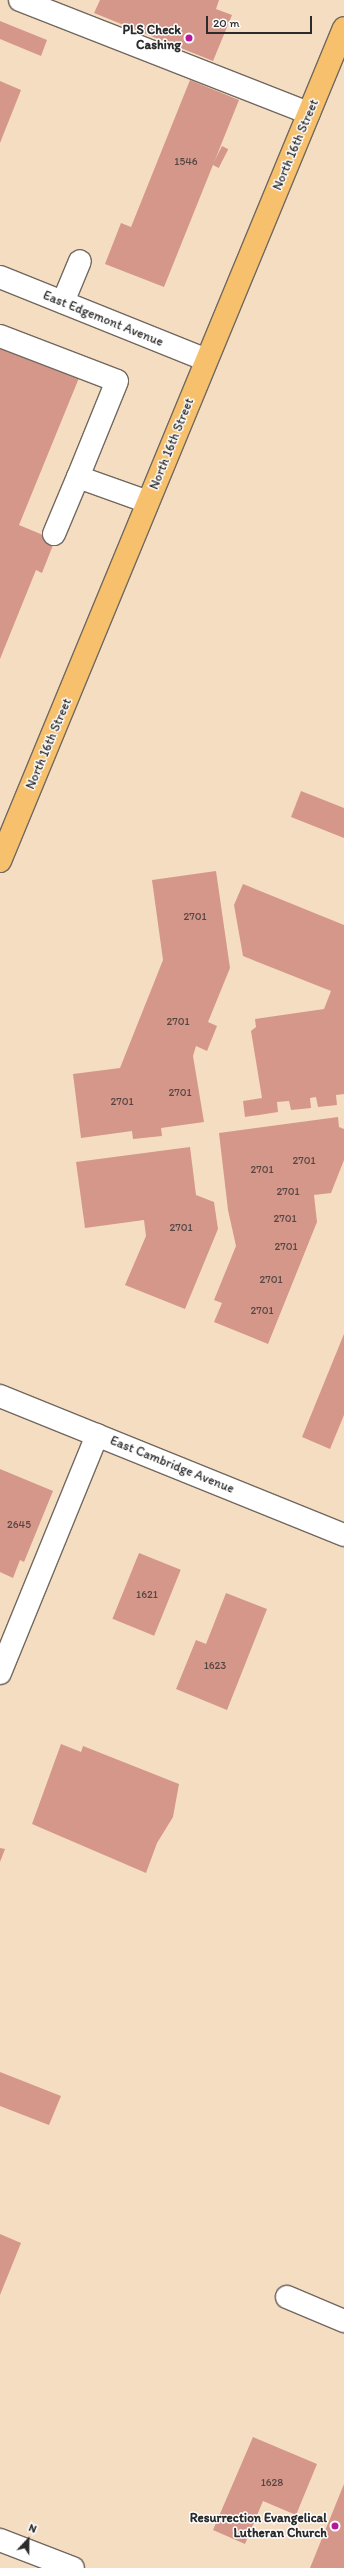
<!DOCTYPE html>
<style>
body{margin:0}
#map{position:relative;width:344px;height:2568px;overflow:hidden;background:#f5ddc2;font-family:Itim,sans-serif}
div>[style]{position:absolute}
.building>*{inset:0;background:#d4978a;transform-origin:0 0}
.roads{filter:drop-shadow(1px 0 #726960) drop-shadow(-1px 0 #726960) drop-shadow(0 1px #726960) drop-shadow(0 -1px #726960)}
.minor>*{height:22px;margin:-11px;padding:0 11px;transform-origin:11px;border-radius:11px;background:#fff}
.major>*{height:22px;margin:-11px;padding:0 11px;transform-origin:11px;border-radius:11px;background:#f7c06c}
.dots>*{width:11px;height:11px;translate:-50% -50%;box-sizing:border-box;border:2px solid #fff;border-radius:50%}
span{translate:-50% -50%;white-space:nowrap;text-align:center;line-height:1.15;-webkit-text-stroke:3px #fff;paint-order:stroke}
.number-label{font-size:11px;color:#554643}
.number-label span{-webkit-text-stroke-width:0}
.poi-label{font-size:13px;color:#2b2b2b;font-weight:700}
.right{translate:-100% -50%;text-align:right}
.street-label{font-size:13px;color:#2b2b2b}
.north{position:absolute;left:8px;top:2520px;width:40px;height:40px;-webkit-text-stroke:3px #fff;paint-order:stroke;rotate:22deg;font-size:11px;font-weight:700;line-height:16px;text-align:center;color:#2b2b2b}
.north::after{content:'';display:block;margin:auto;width:14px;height:18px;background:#2b2b2b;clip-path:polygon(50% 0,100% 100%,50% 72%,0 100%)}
.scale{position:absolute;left:206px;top:16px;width:106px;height:18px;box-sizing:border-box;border:2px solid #2b2b2b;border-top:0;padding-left:5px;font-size:12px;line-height:14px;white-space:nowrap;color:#2b2b2b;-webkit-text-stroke:3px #fff;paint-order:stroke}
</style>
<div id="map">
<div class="building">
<div style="clip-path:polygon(100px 0,219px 0,216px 9px,232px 15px,213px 61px,94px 13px)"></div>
<div style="clip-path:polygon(0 21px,47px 40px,41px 56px,0 39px)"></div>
<div style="clip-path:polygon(190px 80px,239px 100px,164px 287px,105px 264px,121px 223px,131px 227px)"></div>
<div style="clip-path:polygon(0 81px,21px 90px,0 143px)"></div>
<div style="left:222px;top:146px;width:7px;height:21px;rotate:27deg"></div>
<div style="clip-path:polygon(0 340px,81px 373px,19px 525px,55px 540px,42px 573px,36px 570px,0 659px)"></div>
<div style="clip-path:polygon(301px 791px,344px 808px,344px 838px,291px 817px)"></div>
<div style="clip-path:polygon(216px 871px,230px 968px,208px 1022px,217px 1026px,207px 1051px,196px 1046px,193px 1056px,204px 1122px,161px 1128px,162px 1136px,133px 1139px,132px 1131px,81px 1138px,73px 1074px,120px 1068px,163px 960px,152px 880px)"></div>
<div style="clip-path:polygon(243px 884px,344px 925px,344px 1094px,336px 1095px,337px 1105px,318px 1107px,316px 1097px,310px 1098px,311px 1108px,291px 1110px,289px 1101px,277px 1102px,278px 1112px,245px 1117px,243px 1101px,262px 1098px,251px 1031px,256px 1027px,255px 1019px,324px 1009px,331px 991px,243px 956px,234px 905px)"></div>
<div style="clip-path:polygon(338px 1117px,339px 1127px,344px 1129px,344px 1160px,331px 1193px,314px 1195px,317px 1222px,268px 1344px,214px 1322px,222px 1303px,214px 1300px,236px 1246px,228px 1210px,219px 1133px)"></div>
<div style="clip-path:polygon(190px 1147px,196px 1195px,214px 1202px,218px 1229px,185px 1309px,125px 1285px,146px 1236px,144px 1220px,85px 1228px,76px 1162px)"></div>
<div style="clip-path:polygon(344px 1334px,344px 1415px,330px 1449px,302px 1437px)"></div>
<div style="clip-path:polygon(0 1469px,53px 1491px,24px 1562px,20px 1560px,13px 1578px,0 1572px)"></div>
<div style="left:139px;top:1553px;width:45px;height:71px;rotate:22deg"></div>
<div style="clip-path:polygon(226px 1593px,267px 1609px,227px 1710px,176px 1689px,196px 1640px,206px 1644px)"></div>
<div style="clip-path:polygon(61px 1744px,81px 1752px,83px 1746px,179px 1784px,173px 1817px,157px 1843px,146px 1873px,32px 1824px)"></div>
<div style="clip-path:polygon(0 1848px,5px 1849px,0 1862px)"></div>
<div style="clip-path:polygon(0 2072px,61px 2096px,49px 2125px,0 2106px)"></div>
<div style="clip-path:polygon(0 2234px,21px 2243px,0 2295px)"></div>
<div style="clip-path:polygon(253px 2437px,317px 2464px,296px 2515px,263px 2501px,245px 2544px,213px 2530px)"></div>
<div style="clip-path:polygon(344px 2484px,344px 2568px,310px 2568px)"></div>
</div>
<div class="roads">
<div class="minor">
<div style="left:20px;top:0;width:310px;rotate:21.4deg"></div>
<div style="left:0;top:277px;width:222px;rotate:21.9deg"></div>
<div style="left:63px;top:302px;width:44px;rotate:-67.5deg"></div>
<div style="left:0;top:336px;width:125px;rotate:21deg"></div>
<div style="left:117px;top:381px;width:104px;rotate:112.1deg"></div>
<div style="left:54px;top:534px;width:62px;rotate:-67.2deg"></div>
<div style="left:78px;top:477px;width:74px;rotate:19.7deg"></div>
<div style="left:0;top:1396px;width:371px;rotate:22deg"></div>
<div style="left:0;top:1673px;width:257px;rotate:-67.8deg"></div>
<div style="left:287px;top:2297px;width:62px;rotate:22.8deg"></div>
<div style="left:0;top:2540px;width:78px;rotate:21deg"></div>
</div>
<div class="major">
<div style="left:0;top:861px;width:901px;rotate:-67.56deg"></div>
</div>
</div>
<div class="dots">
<div style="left:189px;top:38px;background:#b5179e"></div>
<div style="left:335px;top:2526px;background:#b5179e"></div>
</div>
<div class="number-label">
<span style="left:186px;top:162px">1546</span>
<span style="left:195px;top:917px">2701</span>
<span style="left:178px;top:1022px">2701</span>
<span style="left:180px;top:1093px">2701</span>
<span style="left:122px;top:1102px">2701</span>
<span style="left:304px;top:1161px">2701</span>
<span style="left:262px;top:1170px">2701</span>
<span style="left:288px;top:1192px">2701</span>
<span style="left:285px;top:1219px">2701</span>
<span style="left:181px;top:1228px">2701</span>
<span style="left:286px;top:1247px">2701</span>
<span style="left:271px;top:1280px">2701</span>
<span style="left:262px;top:1311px">2701</span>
<span style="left:19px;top:1525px">2645</span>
<span style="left:147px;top:1595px">1621</span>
<span style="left:215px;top:1666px">1623</span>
<span style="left:272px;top:2483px">1628</span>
</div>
<div class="poi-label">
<span class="right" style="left:181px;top:38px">PLS Check<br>Cashing</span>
<span class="right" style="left:327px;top:2526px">Resurrection Evangelical<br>Lutheran Church</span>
</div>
<div class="street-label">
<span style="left:296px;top:145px;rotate:-67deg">North 16th Street</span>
<span style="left:103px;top:319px;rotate:22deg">East Edgemont Avenue</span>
<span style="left:172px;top:444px;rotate:-68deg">North 16th Street</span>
<span style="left:49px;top:744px;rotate:-67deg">North 16th Street</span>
<span style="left:172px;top:1465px;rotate:22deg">East Cambridge Avenue</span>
</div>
<div class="north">N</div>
<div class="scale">20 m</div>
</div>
